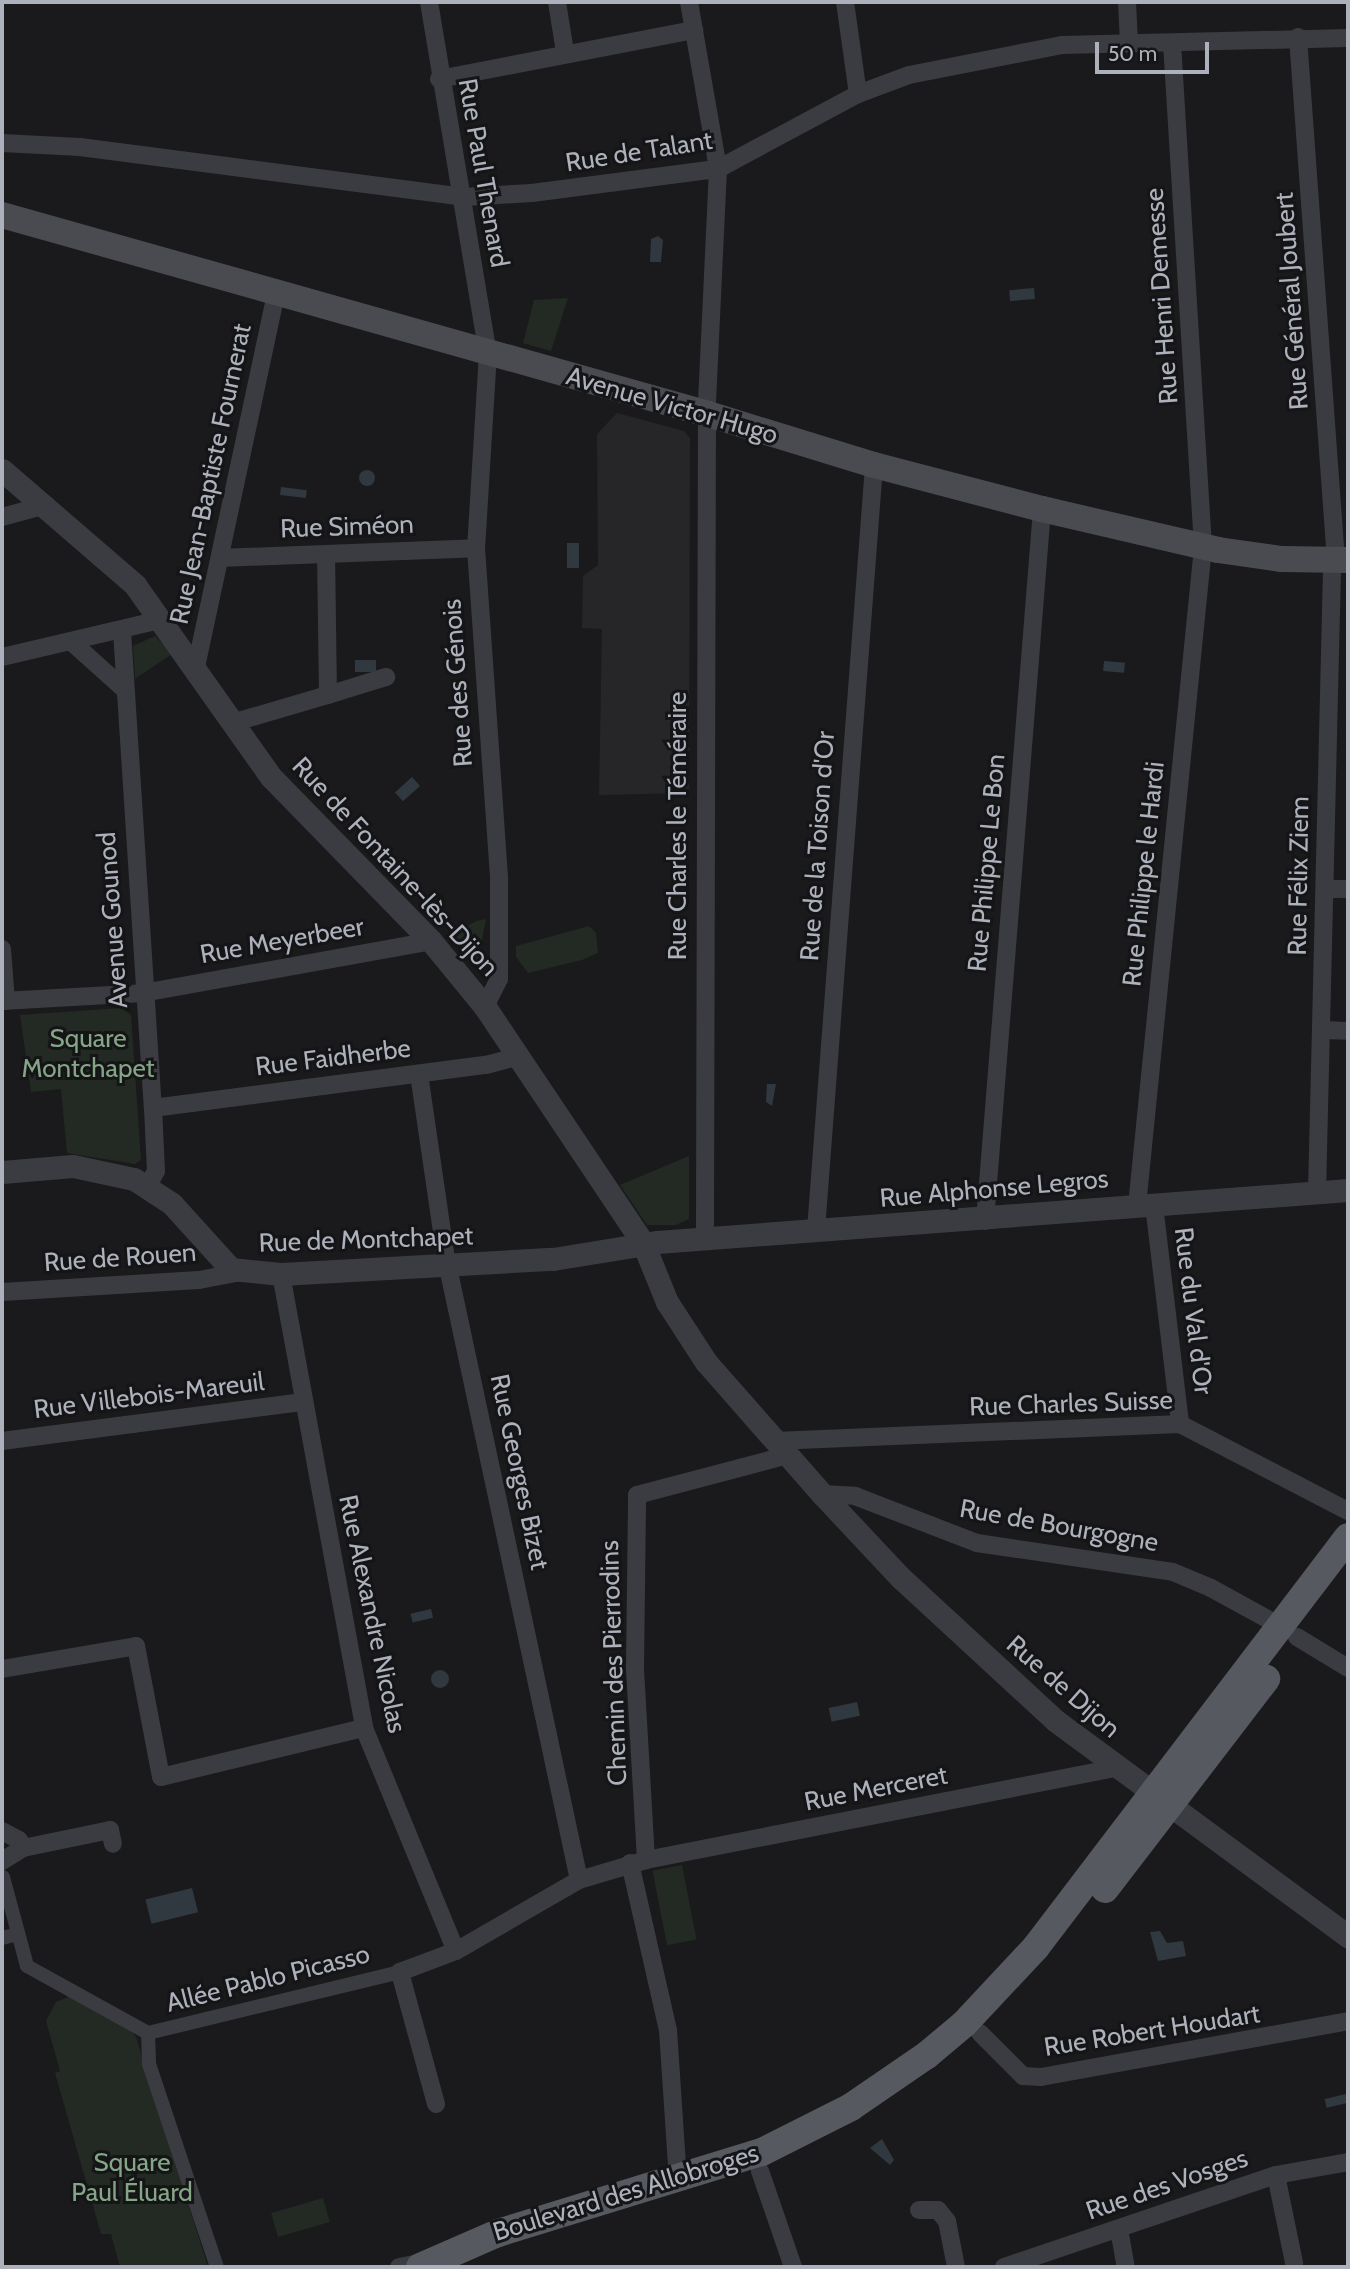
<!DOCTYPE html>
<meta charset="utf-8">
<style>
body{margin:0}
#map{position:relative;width:1350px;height:2269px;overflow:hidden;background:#1a1a1c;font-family:Cabin,sans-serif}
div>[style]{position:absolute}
.built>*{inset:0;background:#262629}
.green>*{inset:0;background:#222a23;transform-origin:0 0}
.water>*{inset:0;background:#303940;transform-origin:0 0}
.round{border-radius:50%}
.pedestrian>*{height:14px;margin:-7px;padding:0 7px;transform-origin:7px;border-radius:7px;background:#3b3c41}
.minor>*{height:18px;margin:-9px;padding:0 9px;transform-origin:9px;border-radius:9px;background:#3b3c41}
.tertiary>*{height:23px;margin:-11.5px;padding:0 11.5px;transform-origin:11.5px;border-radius:11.5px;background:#3b3c41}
.secondary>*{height:26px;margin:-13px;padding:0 13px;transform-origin:13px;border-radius:13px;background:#494b51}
.primary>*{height:28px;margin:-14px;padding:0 14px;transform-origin:14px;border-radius:14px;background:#575960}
span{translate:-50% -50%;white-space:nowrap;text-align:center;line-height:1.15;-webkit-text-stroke:6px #151517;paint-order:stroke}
.street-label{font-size:26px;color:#adb1bb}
.park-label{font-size:26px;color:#84a586}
.frame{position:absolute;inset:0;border:4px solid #adb1bb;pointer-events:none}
.scale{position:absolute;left:1095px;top:42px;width:114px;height:32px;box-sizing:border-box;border:4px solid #adb1bb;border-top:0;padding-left:9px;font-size:21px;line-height:24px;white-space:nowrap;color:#adb1bb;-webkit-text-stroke:5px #151517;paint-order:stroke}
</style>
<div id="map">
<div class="built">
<div style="clip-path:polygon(617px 413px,684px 431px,690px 438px,689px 793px,599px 795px,602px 629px,582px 628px,583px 576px,598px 565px,597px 434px)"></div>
</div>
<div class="green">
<div style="clip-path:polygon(568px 298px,551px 351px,523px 343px,534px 300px)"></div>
<div style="clip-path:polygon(155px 636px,172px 654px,135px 679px,133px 646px)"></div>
<div style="clip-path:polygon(486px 919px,478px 960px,447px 938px,476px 921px)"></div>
<div style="clip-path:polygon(589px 926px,596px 933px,598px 953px,582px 960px,528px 973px,516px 957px,516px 946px)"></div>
<div style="clip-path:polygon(121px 1008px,131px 1015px,141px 1160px,135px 1164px,67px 1153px,61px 1089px,31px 1092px,20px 1015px)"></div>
<div style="clip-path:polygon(689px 1156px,689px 1219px,676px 1225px,647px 1225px,620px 1185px)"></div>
<div style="left:682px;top:1865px;width:76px;height:30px;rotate:79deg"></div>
<div style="clip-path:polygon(71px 1996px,128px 2027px,136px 2037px,208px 2267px,120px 2267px,111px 2234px,101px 2234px,55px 2073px,60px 2071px,46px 2021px,56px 2002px)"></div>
<div style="left:323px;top:2198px;width:25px;height:54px;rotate:74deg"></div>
</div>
<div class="water">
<div style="clip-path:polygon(658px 236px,663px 240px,661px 262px,650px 262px,651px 239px)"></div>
<div style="left:1034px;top:288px;width:11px;height:25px;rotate:85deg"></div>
<div class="round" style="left:359px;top:470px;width:16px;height:16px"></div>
<div style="left:281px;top:487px;width:26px;height:8px;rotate:7deg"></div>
<div style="left:567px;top:543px;width:12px;height:25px"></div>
<div style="left:355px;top:660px;width:21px;height:12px"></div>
<div style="left:1104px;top:661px;width:21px;height:10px;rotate:5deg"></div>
<div style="left:412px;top:777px;width:12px;height:23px;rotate:48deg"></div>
<div style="clip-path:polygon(767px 1084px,776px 1084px,772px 1106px,766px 1102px)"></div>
<div style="left:431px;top:1609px;width:9px;height:21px;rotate:77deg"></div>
<div class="round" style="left:431px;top:1670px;width:18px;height:18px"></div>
<div style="left:857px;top:1702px;width:14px;height:29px;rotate:78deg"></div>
<div style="left:192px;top:1888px;width:25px;height:48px;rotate:76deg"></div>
<div style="clip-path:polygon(1160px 1931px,1167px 1943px,1183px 1941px,1186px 1956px,1158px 1961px,1150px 1932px)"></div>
<div style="left:1346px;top:2094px;width:9px;height:22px;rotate:77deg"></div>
<div style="clip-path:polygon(882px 2139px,894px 2160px,890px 2165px,870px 2148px)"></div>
</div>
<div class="pedestrian">
<div style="left:3px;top:1877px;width:92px;rotate:74.9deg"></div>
<div style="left:27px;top:1966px;width:138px;rotate:29deg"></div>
<div style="left:2px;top:1938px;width:16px;rotate:-14deg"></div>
<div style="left:148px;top:2033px;width:259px;rotate:-13.6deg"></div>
<div style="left:148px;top:2033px;width:31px;rotate:88deg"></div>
<div style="left:149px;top:2064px;width:214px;rotate:71.5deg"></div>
</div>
<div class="minor">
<div style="left:429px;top:2px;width:356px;rotate:80.5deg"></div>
<div style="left:488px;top:353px;width:195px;rotate:93.5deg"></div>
<div style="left:476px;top:548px;width:332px;rotate:86deg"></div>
<div style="left:499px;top:879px;width:100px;rotate:90deg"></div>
<div style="left:499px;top:979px;width:31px;rotate:117deg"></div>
<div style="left:557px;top:2px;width:51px;rotate:80.9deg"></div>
<div style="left:689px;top:2px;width:169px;rotate:80.1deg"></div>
<div style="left:718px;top:169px;width:231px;rotate:92.7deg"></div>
<div style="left:707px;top:400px;width:839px;rotate:90.14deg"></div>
<div style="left:845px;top:2px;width:93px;rotate:82deg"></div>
<div style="left:1127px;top:2px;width:41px;rotate:87.2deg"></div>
<div style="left:1298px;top:37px;width:525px;rotate:85.85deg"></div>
<div style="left:1336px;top:561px;width:10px;rotate:114deg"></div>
<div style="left:1332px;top:570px;width:622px;rotate:91.38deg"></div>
<div style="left:439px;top:79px;width:260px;rotate:-10.9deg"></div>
<div style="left:2px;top:143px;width:78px;rotate:2.9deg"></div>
<div style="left:80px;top:147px;width:387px;rotate:7.4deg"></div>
<div style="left:464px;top:197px;width:68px;rotate:-3.4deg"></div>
<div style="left:532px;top:193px;width:188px;rotate:-7.4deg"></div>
<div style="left:718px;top:169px;width:159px;rotate:-28.2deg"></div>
<div style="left:858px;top:94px;width:54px;rotate:-20.4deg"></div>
<div style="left:909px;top:75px;width:156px;rotate:-11.1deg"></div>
<div style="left:1062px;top:45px;width:286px;rotate:-1.4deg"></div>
<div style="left:2px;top:517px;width:46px;rotate:-15.3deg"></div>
<div style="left:220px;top:558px;width:256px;rotate:-2.2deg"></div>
<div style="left:122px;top:631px;width:478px;rotate:86.3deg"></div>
<div style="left:153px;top:1108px;width:63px;rotate:87.3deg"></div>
<div style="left:156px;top:1171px;width:18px;rotate:119deg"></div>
<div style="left:74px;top:644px;width:69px;rotate:42deg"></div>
<div style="left:2px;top:657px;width:162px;rotate:-13.2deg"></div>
<div style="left:196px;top:667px;width:382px;rotate:-77.9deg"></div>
<div style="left:328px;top:695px;width:61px;rotate:-17.2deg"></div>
<div style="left:232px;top:723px;width:100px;rotate:-16.3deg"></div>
<div style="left:328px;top:695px;width:140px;rotate:-90.8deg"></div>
<div style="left:1325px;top:889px;width:23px"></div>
<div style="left:2px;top:949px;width:52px;rotate:85.6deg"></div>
<div style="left:2px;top:1001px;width:141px;rotate:-3.2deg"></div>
<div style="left:143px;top:993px;width:293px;rotate:-10.2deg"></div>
<div style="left:1323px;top:1030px;width:25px;rotate:2deg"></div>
<div style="left:419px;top:1074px;width:186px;rotate:81.7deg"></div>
<div style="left:446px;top:1258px;width:636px;rotate:77.93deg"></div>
<div style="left:153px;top:1108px;width:336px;rotate:-7.4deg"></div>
<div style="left:486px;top:1065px;width:34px;rotate:-15deg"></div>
<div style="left:1154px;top:1205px;width:221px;rotate:83.2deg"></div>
<div style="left:1137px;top:1206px;width:662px;rotate:-84.28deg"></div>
<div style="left:1203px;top:547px;width:505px;rotate:-93.52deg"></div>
<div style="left:985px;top:1221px;width:714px;rotate:-85.42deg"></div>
<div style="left:816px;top:1230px;width:767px;rotate:-85.66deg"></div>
<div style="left:281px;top:1274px;width:462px;rotate:79.6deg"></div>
<div style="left:364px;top:1728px;width:241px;rotate:67.6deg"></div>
<div style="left:2px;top:1292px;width:197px;rotate:-3.5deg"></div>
<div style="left:199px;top:1280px;width:43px;rotate:-10.8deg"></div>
<div style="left:2px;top:1441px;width:304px;rotate:-7.4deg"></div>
<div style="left:775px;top:1441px;width:405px;rotate:-2.4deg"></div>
<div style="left:1180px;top:1424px;width:189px;rotate:27.4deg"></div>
<div style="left:822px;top:1494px;width:33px;rotate:3deg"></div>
<div style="left:855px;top:1496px;width:131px;rotate:21.1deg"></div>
<div style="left:977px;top:1543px;width:198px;rotate:8.4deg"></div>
<div style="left:1173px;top:1572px;width:41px;rotate:22.8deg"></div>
<div style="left:1211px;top:1588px;width:81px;rotate:28.8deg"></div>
<div style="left:1297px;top:1637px;width:60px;rotate:31.3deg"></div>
<div style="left:2px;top:1669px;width:136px;rotate:-9.7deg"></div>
<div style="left:136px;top:1646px;width:133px;rotate:79.2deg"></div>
<div style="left:161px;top:1777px;width:209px;rotate:-13.6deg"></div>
<div style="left:2px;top:1831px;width:19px;rotate:28deg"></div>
<div style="left:19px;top:1840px;width:9px;rotate:63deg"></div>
<div style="left:646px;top:1860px;width:192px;rotate:-93.3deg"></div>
<div style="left:635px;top:1668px;width:173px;rotate:-89.3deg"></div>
<div style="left:637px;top:1495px;width:156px;rotate:-14.8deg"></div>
<div style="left:2px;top:1861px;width:25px;rotate:-32deg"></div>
<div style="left:23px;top:1848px;width:89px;rotate:-11.7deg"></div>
<div style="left:110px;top:1830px;width:14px;rotate:78deg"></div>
<div style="left:630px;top:1863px;width:171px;rotate:77.2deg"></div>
<div style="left:668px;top:2030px;width:150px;rotate:86.2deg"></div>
<div style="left:980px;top:2033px;width:61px;rotate:45deg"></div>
<div style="left:1023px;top:2076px;width:18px;rotate:3deg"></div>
<div style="left:1041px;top:2077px;width:312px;rotate:-10.3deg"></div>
<div style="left:436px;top:2104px;width:137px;rotate:-105.3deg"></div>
<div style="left:400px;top:1972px;width:60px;rotate:-20.6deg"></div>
<div style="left:456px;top:1951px;width:142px;rotate:-30deg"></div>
<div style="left:579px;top:1880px;width:70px;rotate:-16.6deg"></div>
<div style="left:646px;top:1860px;width:478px;rotate:-11.1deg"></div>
<div style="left:760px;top:2171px;width:102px;rotate:71deg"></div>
<div style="left:1276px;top:2175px;width:90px;rotate:78.4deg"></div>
<div style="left:919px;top:2210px;width:19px"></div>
<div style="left:938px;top:2210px;width:14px;rotate:51deg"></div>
<div style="left:947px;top:2221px;width:47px;rotate:78.9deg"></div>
<div style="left:1119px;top:2229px;width:39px;rotate:80deg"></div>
<div style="left:399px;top:2267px;width:31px;rotate:-11deg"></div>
<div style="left:1004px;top:2267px;width:287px;rotate:-18.7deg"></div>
<div style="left:1276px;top:2175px;width:73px;rotate:-10.2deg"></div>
</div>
<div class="tertiary">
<div style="left:2px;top:470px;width:176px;rotate:40.8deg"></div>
<div style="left:135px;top:585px;width:235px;rotate:54.7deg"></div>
<div style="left:271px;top:777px;width:229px;rotate:45.7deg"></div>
<div style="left:431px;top:941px;width:85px;rotate:50.7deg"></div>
<div style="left:485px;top:1007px;width:284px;rotate:56.2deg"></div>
<div style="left:643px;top:1243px;width:64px;rotate:67.9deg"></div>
<div style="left:667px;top:1302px;width:72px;rotate:57deg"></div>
<div style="left:706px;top:1362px;width:176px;rotate:48.7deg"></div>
<div style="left:822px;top:1494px;width:115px;rotate:46.8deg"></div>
<div style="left:901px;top:1578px;width:211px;rotate:42.7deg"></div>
<div style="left:1056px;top:1721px;width:363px;rotate:36.4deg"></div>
<div style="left:2px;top:1172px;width:71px;rotate:-4.8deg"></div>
<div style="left:73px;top:1166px;width:62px;rotate:12deg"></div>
<div style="left:134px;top:1179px;width:45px;rotate:33.3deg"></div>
<div style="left:172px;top:1204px;width:88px;rotate:47.8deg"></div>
<div style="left:231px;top:1269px;width:50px;rotate:5.7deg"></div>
<div style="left:281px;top:1274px;width:272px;rotate:-3.2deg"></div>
<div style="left:553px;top:1259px;width:105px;rotate:-9.3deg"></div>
<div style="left:657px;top:1242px;width:693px;rotate:-4.3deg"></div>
</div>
<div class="secondary">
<div style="left:2px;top:215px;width:734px;rotate:15.74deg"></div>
<div style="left:708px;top:414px;width:174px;rotate:17.1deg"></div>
<div style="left:874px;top:465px;width:174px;rotate:14.7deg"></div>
<div style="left:1042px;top:509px;width:181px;rotate:13.1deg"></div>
<div style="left:1218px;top:550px;width:65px;rotate:8deg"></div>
<div style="left:1282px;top:559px;width:66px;rotate:0.9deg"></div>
</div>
<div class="primary">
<div style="left:1105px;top:1889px;width:265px;rotate:-52.5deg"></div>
<div style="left:420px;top:2267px;width:85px;rotate:-23.6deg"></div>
<div style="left:498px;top:2233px;width:276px;rotate:-17.1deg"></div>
<div style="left:762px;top:2152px;width:100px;rotate:-26.8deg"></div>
<div style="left:851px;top:2107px;width:92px;rotate:-34.4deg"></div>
<div style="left:927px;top:2055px;width:48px;rotate:-40deg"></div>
<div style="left:964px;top:2024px;width:105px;rotate:-46.9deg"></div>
<div style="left:1036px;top:1947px;width:515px;rotate:-52.73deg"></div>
</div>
<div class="street-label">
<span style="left:639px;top:152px;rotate:-9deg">Rue de Talant</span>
<span style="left:483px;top:173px;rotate:80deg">Rue Paul Thenard</span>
<span style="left:1162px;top:296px;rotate:-94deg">Rue Henri Demesse</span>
<span style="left:1292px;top:301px;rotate:-94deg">Rue Général Joubert</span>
<span style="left:672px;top:406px;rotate:16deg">Avenue Victor Hugo</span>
<span style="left:211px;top:474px;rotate:-78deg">Rue Jean-Baptiste Fournerat</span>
<span style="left:347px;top:527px;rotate:-2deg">Rue Siméon</span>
<span style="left:458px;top:683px;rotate:-94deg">Rue des Génois</span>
<span style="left:678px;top:826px;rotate:-90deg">Rue Charles le Téméraire</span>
<span style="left:818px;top:846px;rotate:-86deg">Rue de la Toison d'Or</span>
<span style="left:987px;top:863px;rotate:-85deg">Rue Philippe Le Bon</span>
<span style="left:395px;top:867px;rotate:47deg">Rue de Fontaine-lès-Dijon</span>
<span style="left:1144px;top:874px;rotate:-84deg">Rue Philippe le Hardi</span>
<span style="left:1299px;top:876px;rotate:-89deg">Rue Félix Ziem</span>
<span style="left:113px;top:920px;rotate:-94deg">Avenue Gounod</span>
<span style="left:282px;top:941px;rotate:-10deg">Rue Meyerbeer</span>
<span style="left:333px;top:1058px;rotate:-7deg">Rue Faidherbe</span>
<span style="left:994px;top:1189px;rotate:-5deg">Rue Alphonse Legros</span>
<span style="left:366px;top:1240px;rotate:-2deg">Rue de Montchapet</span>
<span style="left:120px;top:1258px;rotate:-4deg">Rue de Rouen</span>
<span style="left:1193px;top:1311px;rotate:83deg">Rue du Val d'Or</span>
<span style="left:149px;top:1396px;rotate:-7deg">Rue Villebois-Mareuil</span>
<span style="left:1071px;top:1404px;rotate:-2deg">Rue Charles Suisse</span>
<span style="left:519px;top:1472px;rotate:78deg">Rue Georges Bizet</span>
<span style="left:1059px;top:1526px;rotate:10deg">Rue de Bourgogne</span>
<span style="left:372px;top:1614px;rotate:78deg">Rue Alexandre Nicolas</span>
<span style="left:614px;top:1663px;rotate:-92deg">Chemin des Pierrodins</span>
<span style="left:1063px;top:1687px;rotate:41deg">Rue de Dijon</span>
<span style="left:876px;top:1789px;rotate:-11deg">Rue Merceret</span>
<span style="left:268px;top:1979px;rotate:-14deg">Allée Pablo Picasso</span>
<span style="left:1152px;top:2031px;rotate:-9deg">Rue Robert Houdart</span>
<span style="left:1167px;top:2185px;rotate:-19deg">Rue des Vosges</span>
<span style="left:626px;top:2193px;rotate:-17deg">Boulevard des Allobroges</span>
</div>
<div class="park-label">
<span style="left:88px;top:1054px">Square<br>Montchapet</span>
<span style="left:132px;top:2178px">Square<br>Paul Éluard</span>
</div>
<div class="frame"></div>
<div class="scale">50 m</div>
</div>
